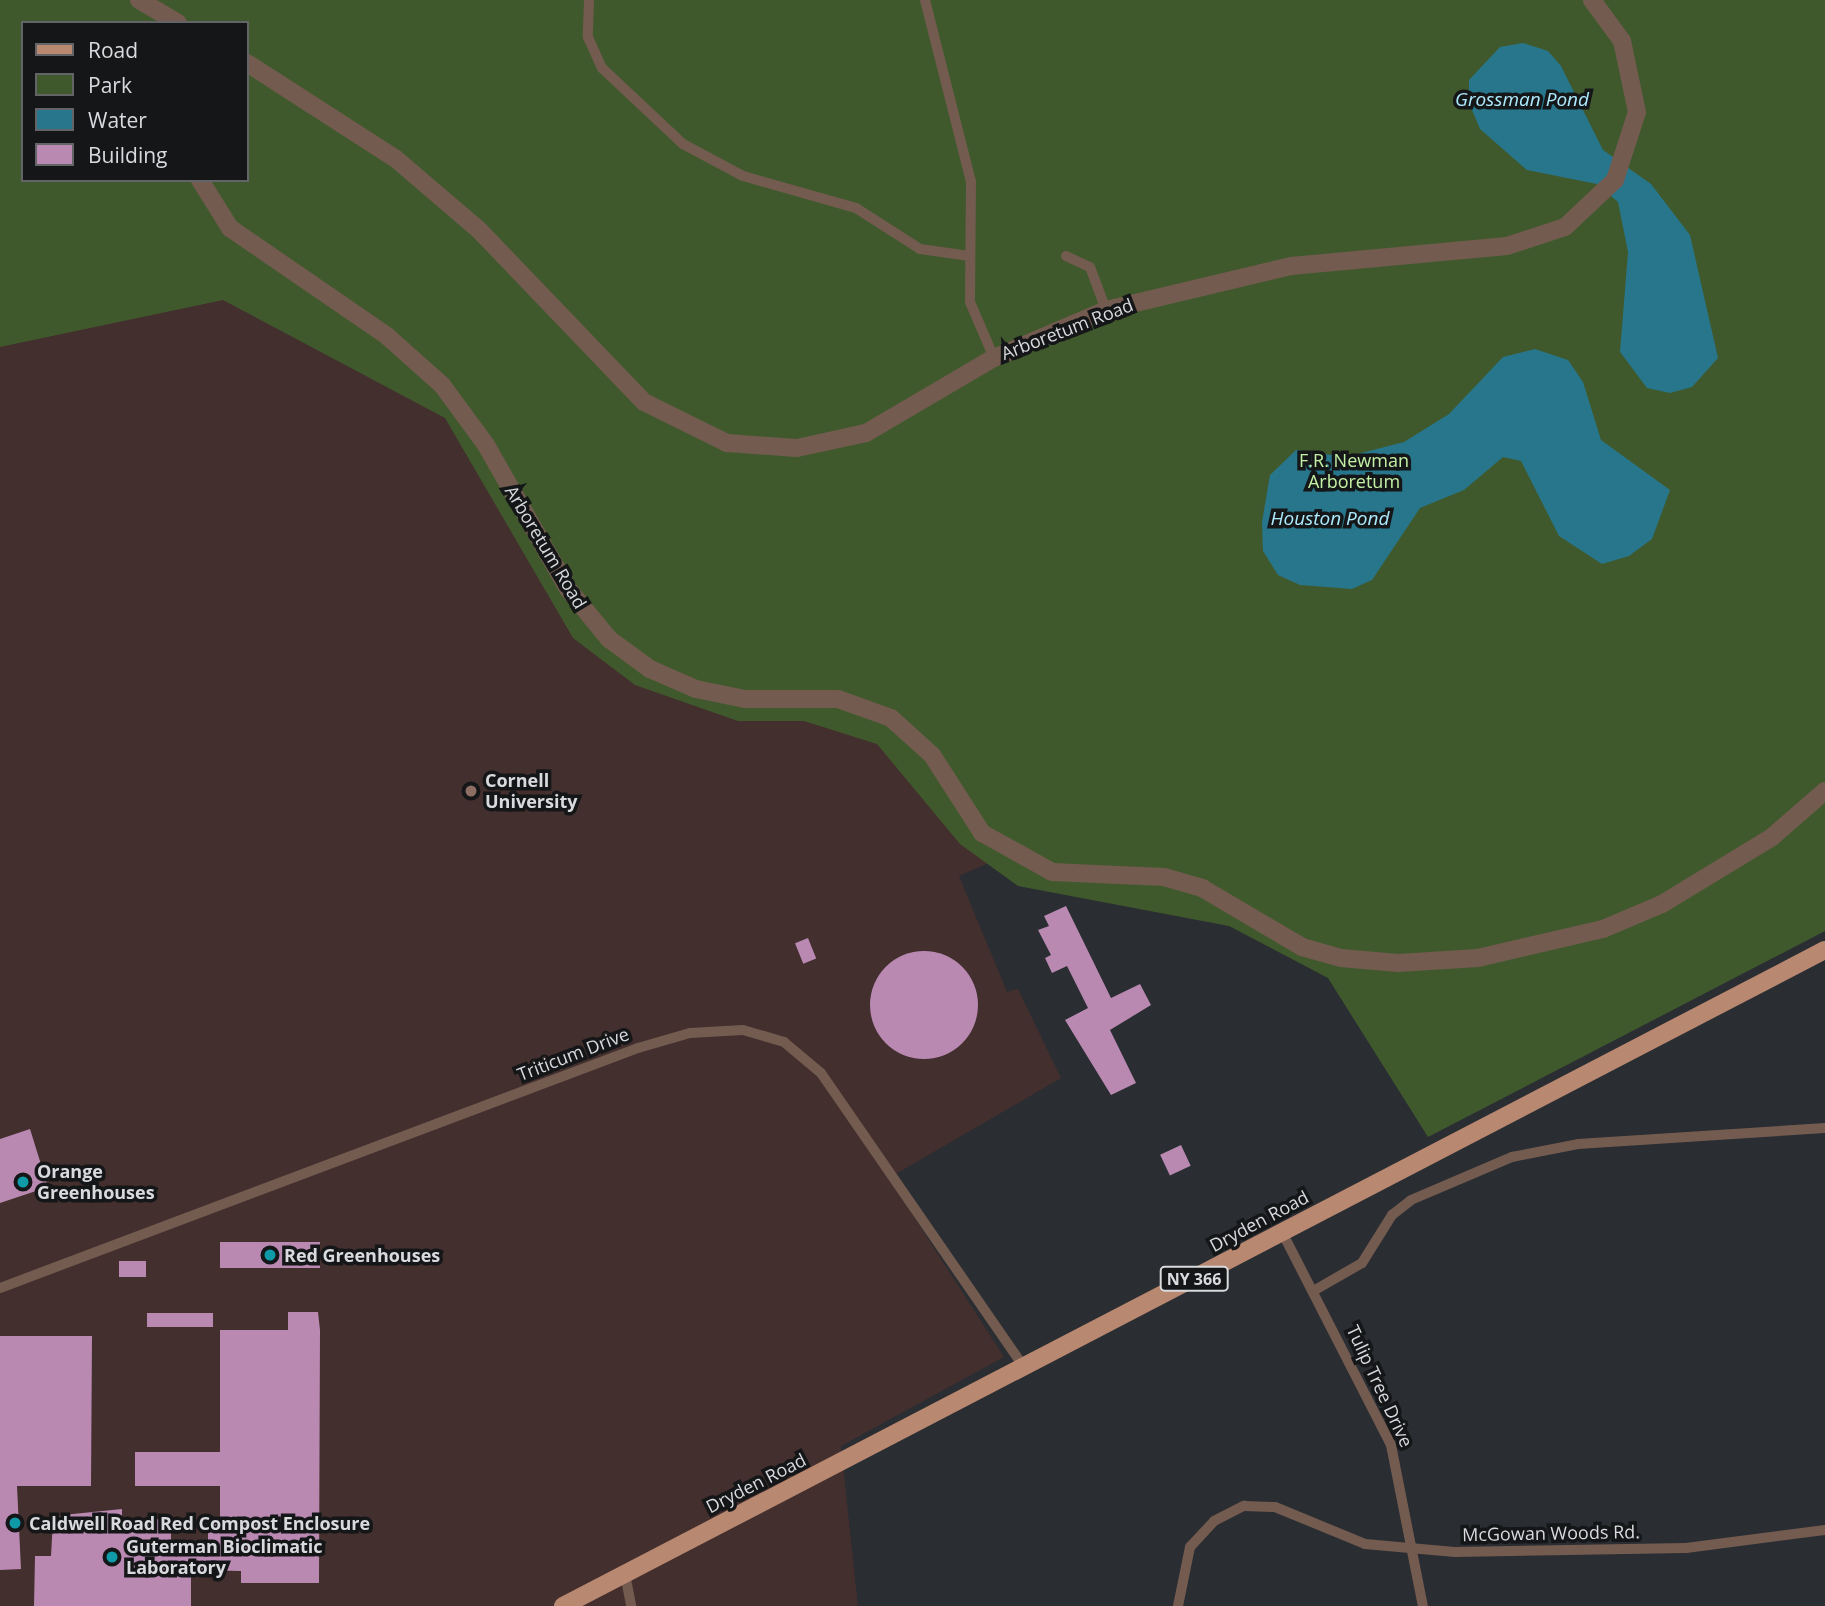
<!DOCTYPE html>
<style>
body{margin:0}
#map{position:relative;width:1825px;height:1606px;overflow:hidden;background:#2a2d32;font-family:"Open Sans",sans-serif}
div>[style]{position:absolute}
.education>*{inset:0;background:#432f2e}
.green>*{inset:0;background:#40592c}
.water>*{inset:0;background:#27768b}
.building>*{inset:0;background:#b989b2;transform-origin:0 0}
.round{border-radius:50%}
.service>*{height:10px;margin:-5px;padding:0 5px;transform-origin:5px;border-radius:5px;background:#735b50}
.minor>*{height:18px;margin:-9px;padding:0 9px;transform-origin:9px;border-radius:9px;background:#735b50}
.primary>*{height:18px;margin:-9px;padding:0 9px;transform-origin:9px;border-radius:9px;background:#b98870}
.dots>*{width:19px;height:19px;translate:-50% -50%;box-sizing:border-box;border:4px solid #141618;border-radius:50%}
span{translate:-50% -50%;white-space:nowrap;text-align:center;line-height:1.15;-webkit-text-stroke:7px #141618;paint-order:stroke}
.shield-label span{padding:2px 5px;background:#141618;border:2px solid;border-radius:5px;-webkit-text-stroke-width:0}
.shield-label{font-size:16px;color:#d8dadd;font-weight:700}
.street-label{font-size:18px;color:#d8dadd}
.park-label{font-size:18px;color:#c3f0a4}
.poi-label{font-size:18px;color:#d8dadd;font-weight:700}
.left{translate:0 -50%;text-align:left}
.water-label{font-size:19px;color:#adeafd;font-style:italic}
.legend{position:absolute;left:21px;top:21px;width:228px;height:161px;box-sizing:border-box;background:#141618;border:2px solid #626467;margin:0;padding:9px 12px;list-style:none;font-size:21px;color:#d8dadd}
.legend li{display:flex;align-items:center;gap:14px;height:35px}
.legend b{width:35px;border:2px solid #626467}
</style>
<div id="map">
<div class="education">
<div style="clip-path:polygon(0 0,23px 23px,23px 180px,191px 180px,885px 722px,1000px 858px,959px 876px,1007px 992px,1018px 989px,1061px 1078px,889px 1178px,1004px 1357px,841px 1446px,858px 1606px,0 1606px)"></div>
</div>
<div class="green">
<div style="clip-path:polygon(evenodd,0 0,1825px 0,1825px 931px,1428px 1137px,1328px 978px,1229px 926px,1018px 886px,960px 844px,877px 744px,804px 721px,738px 721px,635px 685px,573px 638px,445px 418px,223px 300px,0 347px,0 0,23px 23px,247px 23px,247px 180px,23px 180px,23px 23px)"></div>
</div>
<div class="water">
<div style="clip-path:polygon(1523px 43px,1548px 51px,1561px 66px,1603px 150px,1651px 184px,1690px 235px,1718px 358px,1692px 387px,1670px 393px,1647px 388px,1620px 352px,1628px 252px,1618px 202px,1597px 184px,1527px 170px,1480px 129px,1469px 103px,1469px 80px,1500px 47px)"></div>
<div style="clip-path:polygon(1535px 349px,1568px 360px,1583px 382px,1601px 440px,1670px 490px,1652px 539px,1629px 556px,1602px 564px,1559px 536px,1521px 461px,1503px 457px,1464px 490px,1420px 508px,1372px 580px,1352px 589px,1300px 585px,1278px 575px,1263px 551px,1262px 522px,1270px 475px,1296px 450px,1346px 457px,1404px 442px,1449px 414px,1503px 357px)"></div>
</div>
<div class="building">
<div style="clip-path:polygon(1066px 906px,1111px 998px,1140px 984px,1151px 1005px,1110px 1030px,1136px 1083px,1111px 1095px,1065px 1020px,1088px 1008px,1067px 966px,1052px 973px,1045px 958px,1051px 955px,1038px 930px,1049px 926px,1044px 916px)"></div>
<div style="left:808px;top:938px;width:22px;height:14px;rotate:68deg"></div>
<div class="round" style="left:870px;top:951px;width:108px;height:108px"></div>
<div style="clip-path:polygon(30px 1129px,48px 1187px,0 1203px,0 1139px)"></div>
<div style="left:1181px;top:1145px;width:23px;height:23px;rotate:65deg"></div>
<div style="left:220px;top:1242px;width:100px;height:26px"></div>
<div style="left:119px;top:1261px;width:27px;height:16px"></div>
<div style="clip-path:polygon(288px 1312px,318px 1312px,320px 1330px,319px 1583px,241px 1583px,241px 1571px,191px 1570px,191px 1606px,34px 1606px,35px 1556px,51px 1556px,53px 1520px,63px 1515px,122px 1509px,122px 1520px,171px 1519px,171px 1555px,208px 1556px,208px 1523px,220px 1523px,220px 1486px,135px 1486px,135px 1452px,220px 1452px,220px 1330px,288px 1330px)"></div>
<div style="left:147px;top:1313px;width:66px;height:14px"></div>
<div style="clip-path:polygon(0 1336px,92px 1336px,91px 1486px,17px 1486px,21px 1569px,0 1570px)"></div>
</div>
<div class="service">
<div style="left:589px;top:0;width:37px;rotate:92deg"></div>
<div style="left:588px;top:37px;width:34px;rotate:66deg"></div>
<div style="left:602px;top:68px;width:111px;rotate:43.2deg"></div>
<div style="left:683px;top:144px;width:68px;rotate:28.1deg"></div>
<div style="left:743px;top:176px;width:117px;rotate:15.8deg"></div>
<div style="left:856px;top:208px;width:76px;rotate:32.6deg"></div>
<div style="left:920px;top:249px;width:50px;rotate:8deg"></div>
<div style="left:925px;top:0;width:188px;rotate:75.8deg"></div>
<div style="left:971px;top:182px;width:120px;rotate:90.5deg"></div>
<div style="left:970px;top:302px;width:61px;rotate:66.8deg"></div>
<div style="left:1066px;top:256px;width:26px;rotate:25deg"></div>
<div style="left:1090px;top:267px;width:46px;rotate:69.6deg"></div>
<div style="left:1282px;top:1232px;width:239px;rotate:62.9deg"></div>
<div style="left:1391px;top:1445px;width:164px;rotate:78.8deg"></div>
<div style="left:0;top:1288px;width:682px;rotate:-20.62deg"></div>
<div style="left:638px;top:1048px;width:54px;rotate:-16.1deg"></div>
<div style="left:690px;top:1033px;width:53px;rotate:-3.2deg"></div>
<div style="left:743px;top:1030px;width:43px;rotate:16.3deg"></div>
<div style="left:784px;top:1042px;width:48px;rotate:40deg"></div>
<div style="left:821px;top:1073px;width:357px;rotate:55.4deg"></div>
<div style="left:1315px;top:1290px;width:54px;rotate:-29.9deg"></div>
<div style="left:1362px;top:1263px;width:57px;rotate:-58deg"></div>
<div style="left:1392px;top:1215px;width:24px;rotate:-38deg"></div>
<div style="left:1411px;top:1200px;width:110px;rotate:-23.1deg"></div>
<div style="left:1512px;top:1157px;width:67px;rotate:-11.1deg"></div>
<div style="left:1578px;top:1144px;width:248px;rotate:-3.7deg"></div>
<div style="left:625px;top:1574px;width:33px;rotate:79deg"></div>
<div style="left:1178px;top:1606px;width:60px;rotate:-78.5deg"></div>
<div style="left:1190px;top:1547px;width:35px;rotate:-47deg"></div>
<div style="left:1214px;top:1521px;width:34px;rotate:-27deg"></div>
<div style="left:1244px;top:1506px;width:31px;rotate:2deg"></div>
<div style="left:1275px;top:1507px;width:97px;rotate:22.3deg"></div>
<div style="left:1365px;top:1544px;width:90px;rotate:5.1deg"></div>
<div style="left:1455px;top:1552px;width:231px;rotate:-1deg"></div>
<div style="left:1686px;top:1548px;width:140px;rotate:-7.4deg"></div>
</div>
<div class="minor">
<div style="left:139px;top:0;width:45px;rotate:30.5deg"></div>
<div style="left:247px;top:63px;width:177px;rotate:32.8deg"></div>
<div style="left:396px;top:159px;width:109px;rotate:40.5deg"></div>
<div style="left:479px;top:230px;width:238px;rotate:46.2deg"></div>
<div style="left:644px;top:402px;width:93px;rotate:26.3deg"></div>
<div style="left:727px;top:443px;width:70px;rotate:4.1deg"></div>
<div style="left:797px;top:448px;width:71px;rotate:-12.3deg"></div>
<div style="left:866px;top:433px;width:148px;rotate:-30.4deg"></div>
<div style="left:994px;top:358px;width:122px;rotate:-23.2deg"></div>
<div style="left:1106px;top:310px;width:190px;rotate:-13.4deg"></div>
<div style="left:1291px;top:266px;width:217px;rotate:-5.3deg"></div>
<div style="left:1507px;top:246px;width:61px;rotate:-18.1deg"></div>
<div style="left:1565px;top:227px;width:69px;rotate:-43.2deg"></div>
<div style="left:1615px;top:180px;width:71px;rotate:-72.1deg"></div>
<div style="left:1637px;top:112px;width:73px;rotate:-101.9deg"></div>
<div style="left:1622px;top:41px;width:51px;rotate:-126.2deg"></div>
<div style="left:200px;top:180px;width:57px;rotate:58deg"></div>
<div style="left:230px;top:228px;width:191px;rotate:34.5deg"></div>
<div style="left:387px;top:336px;width:74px;rotate:41.7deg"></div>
<div style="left:442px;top:385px;width:74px;rotate:53.7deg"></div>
<div style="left:486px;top:445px;width:166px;rotate:60.3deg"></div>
<div style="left:568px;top:589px;width:65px;rotate:50.6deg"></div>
<div style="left:609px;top:639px;width:51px;rotate:36.2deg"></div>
<div style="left:650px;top:669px;width:50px;rotate:23.5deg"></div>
<div style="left:696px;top:689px;width:50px;rotate:11.5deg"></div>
<div style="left:745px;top:699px;width:93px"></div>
<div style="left:838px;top:699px;width:56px;rotate:19.7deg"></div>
<div style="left:891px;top:718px;width:55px;rotate:42.1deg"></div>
<div style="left:932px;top:755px;width:93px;rotate:57.3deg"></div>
<div style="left:982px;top:833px;width:80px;rotate:29.1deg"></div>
<div style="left:1052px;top:872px;width:112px;rotate:2.6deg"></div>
<div style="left:1164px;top:877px;width:40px;rotate:16deg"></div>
<div style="left:1202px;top:888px;width:116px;rotate:30.5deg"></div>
<div style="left:1302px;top:947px;width:41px;rotate:15.8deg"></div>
<div style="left:1341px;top:958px;width:57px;rotate:5deg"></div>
<div style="left:1398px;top:963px;width:80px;rotate:-3.6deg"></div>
<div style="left:1478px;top:958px;width:128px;rotate:-13.1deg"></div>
<div style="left:1603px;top:929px;width:64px;rotate:-23deg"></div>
<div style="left:1662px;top:904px;width:129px;rotate:-31.3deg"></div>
<div style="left:1772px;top:837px;width:70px;rotate:-41deg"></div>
</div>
<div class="primary">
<div style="left:563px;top:1606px;width:1422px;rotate:-27.47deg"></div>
</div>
<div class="dots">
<div style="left:471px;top:791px;background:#8d6e63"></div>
<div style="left:23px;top:1182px;background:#0f9aa8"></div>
<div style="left:270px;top:1255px;background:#0f9aa8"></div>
<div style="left:15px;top:1523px;background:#0f9aa8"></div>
<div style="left:112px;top:1557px;background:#0f9aa8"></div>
</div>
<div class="shield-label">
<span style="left:1194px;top:1279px">NY 366</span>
</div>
<div class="street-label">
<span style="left:1067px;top:329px;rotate:-21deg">Arboretum Road</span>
<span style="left:546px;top:547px;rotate:59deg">Arboretum Road</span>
<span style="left:573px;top:1054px;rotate:-21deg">Triticum Drive</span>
<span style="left:1259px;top:1221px;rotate:-28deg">Dryden Road</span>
<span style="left:1380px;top:1386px;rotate:65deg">Tulip Tree Drive</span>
<span style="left:756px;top:1483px;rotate:-27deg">Dryden Road</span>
<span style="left:1551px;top:1533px;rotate:-1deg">McGowan Woods Rd.</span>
</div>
<div class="park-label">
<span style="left:1354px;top:471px">F.R. Newman<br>Arboretum</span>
</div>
<div class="poi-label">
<span class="left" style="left:485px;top:791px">Cornell<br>University</span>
<span class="left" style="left:37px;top:1182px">Orange<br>Greenhouses</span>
<span class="left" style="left:284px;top:1255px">Red Greenhouses</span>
<span class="left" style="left:29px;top:1523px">Caldwell Road Red Compost Enclosure</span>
<span class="left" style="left:126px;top:1557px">Guterman Bioclimatic<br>Laboratory</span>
</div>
<div class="water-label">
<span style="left:1522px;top:100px">Grossman Pond</span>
<span style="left:1330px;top:519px">Houston Pond</span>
</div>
<ul class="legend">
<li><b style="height:9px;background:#b98870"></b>Road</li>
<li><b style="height:19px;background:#40592c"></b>Park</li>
<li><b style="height:19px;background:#27768b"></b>Water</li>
<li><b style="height:19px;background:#b989b2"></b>Building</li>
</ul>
</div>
